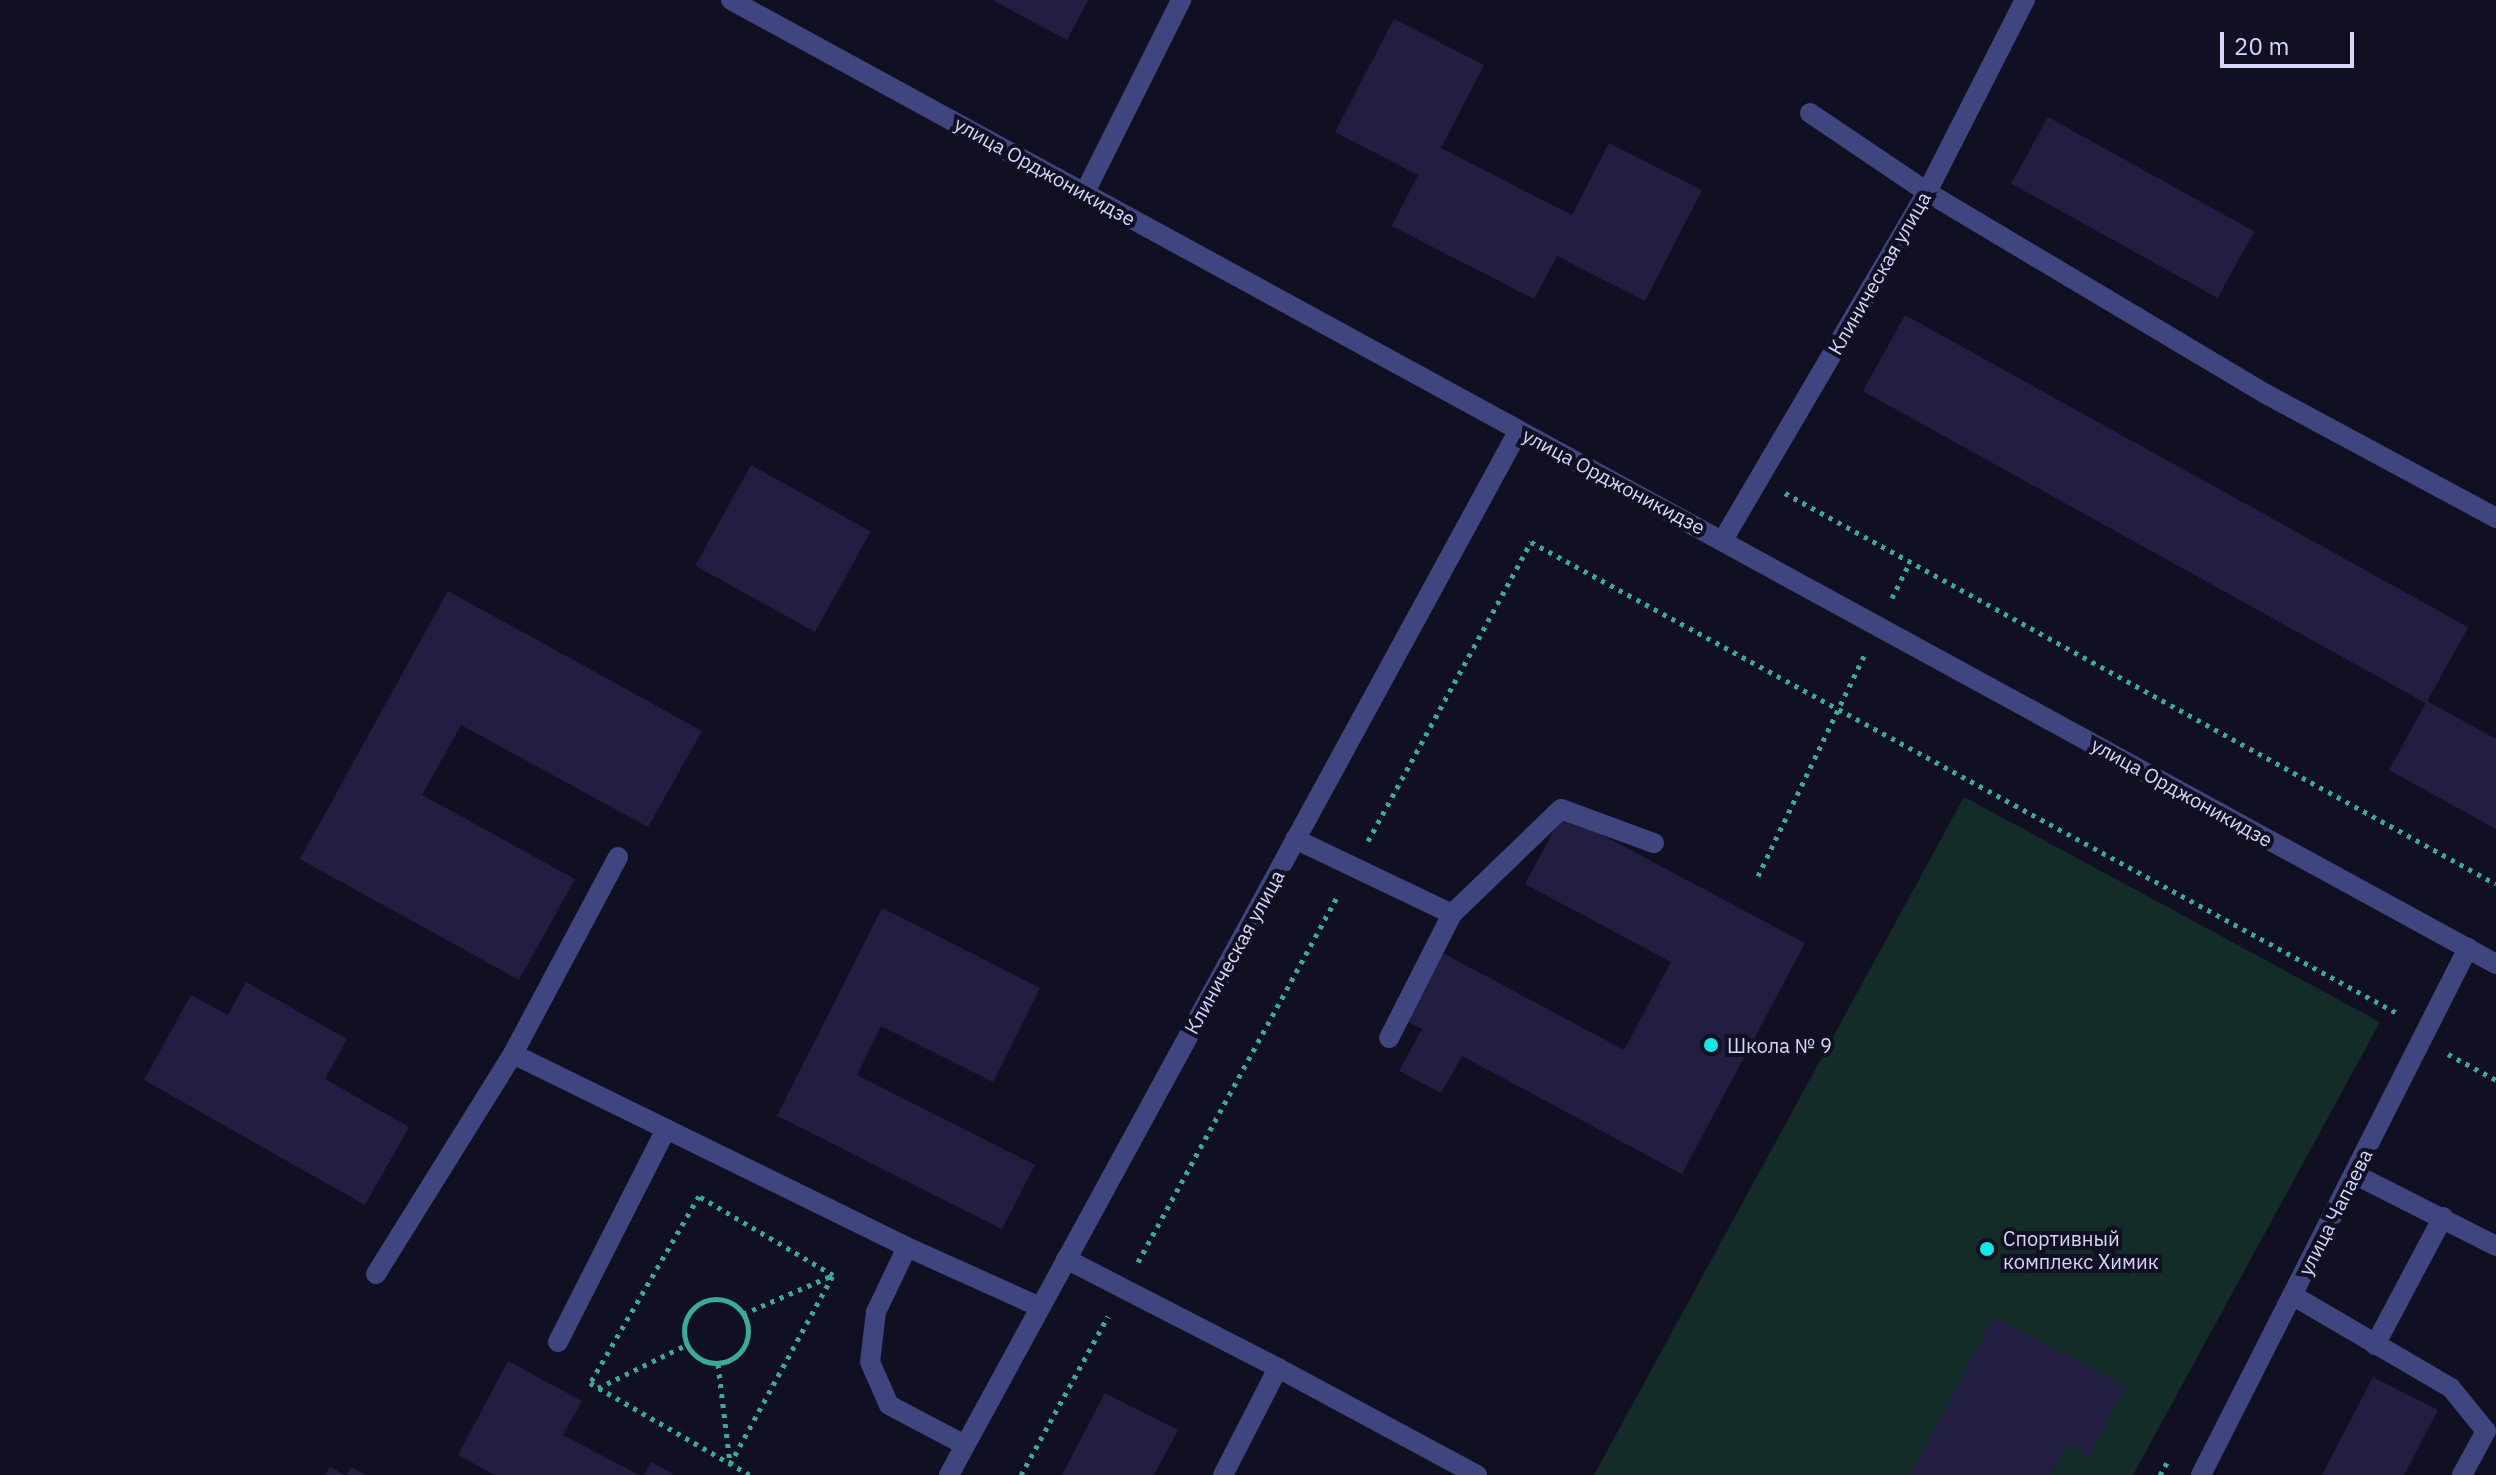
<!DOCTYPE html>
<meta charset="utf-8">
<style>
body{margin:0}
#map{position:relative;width:2496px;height:1475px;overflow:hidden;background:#111023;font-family:"IBM Plex Sans",sans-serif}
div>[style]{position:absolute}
.green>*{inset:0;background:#142c28}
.building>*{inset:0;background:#211e42;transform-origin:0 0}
.path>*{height:5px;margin-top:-2.5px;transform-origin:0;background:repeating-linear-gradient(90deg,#3aab97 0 4px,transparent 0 10px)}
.path>.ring{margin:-2.5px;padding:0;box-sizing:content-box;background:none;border:5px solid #3aab97;border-radius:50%}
.minor>*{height:20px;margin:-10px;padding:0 10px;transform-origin:10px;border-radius:10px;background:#3f457e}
.dots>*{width:22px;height:22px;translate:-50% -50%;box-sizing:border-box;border:4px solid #111023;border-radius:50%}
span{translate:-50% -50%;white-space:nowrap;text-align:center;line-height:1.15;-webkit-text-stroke:8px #111023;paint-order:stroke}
.street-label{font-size:20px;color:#d6d6fb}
.poi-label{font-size:20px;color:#d6d6fb}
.left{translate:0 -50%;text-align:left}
.scale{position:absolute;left:2220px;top:32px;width:134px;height:36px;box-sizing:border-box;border:4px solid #d6d6fb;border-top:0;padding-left:10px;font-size:24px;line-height:28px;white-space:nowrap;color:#d6d6fb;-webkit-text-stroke:6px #111023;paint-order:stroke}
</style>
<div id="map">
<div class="green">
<div style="clip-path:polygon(1964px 797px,2380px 1022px,2133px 1475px,1594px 1475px)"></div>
</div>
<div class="building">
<div style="clip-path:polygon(992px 0,1088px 0,1067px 40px)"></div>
<div style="clip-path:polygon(1394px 19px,1484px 65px,1441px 148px,1572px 215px,1609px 143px,1702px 190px,1645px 301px,1557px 256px,1534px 299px,1392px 226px,1418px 175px,1335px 132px)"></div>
<div style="left:2048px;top:117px;width:236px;height:76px;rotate:29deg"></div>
<div style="left:1905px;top:315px;width:644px;height:87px;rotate:29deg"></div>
<div style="left:751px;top:465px;width:137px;height:115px;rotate:29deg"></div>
<div style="clip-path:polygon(448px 591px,702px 731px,648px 827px,461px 725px,422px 795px,575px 879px,519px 980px,300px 859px)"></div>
<div style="clip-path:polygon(2427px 701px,2496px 739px,2496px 829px,2389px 770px)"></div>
<div style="clip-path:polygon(1563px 814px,1805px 943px,1682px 1174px,1462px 1056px,1441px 1093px,1399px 1071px,1422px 1029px,1401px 1018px,1437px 950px,1624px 1050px,1671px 962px,1525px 884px)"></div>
<div style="clip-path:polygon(882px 908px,1040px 988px,993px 1082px,881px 1026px,857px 1075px,1035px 1165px,1002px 1229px,777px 1116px)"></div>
<div style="clip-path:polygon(246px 982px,347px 1039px,325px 1079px,409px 1127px,365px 1205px,144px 1080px,191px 995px,228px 1015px)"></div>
<div style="clip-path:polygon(1993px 1317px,2125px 1386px,2089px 1456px,2067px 1444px,2050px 1475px,1911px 1475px)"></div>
<div style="clip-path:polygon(508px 1361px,582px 1401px,563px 1435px,639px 1475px,495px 1475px,458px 1455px)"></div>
<div style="clip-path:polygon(2373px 1377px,2438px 1410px,2404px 1475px,2322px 1475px)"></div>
<div style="clip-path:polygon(1105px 1393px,1178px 1430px,1154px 1475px,1062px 1475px)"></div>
<div style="clip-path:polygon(651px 1462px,675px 1475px,644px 1475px)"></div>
<div style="clip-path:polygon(330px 1467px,345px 1475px,325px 1475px)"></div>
<div style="clip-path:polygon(351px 1467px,366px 1475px,347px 1475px)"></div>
</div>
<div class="path">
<div style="left:1785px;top:493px;width:811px;rotate:28.81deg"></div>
<div style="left:1892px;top:598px;width:40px;rotate:-63.4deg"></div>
<div style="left:1368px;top:841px;width:341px;rotate:-61.4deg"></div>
<div style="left:1531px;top:542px;width:986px;rotate:28.54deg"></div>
<div style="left:1758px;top:876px;width:246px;rotate:-64.3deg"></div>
<div style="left:2448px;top:1054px;width:55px;rotate:28.4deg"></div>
<div style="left:1138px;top:1262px;width:418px;rotate:-61.4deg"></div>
<div class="ring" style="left:684px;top:1299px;width:59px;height:59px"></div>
<div style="left:743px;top:1314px;width:96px;rotate:-23.4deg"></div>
<div style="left:718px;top:1364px;width:100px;rotate:83.1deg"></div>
<div style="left:598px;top:1388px;width:98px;rotate:-26deg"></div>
<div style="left:730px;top:1464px;width:215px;rotate:-61.4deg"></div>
<div style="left:833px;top:1275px;width:156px;rotate:-149.5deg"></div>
<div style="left:699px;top:1196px;width:216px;rotate:120.2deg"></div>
<div style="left:590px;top:1383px;width:185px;rotate:29.9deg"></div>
<div style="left:1021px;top:1475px;width:181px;rotate:-61.3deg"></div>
<div style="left:2160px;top:1475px;width:18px;rotate:-61deg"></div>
</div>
<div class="minor">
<div style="left:731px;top:0;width:2011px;rotate:28.64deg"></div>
<div style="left:1810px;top:113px;width:141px;rotate:34deg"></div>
<div style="left:1927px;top:192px;width:392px;rotate:30.8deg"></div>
<div style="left:2264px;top:393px;width:264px;rotate:28.3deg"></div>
<div style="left:1085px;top:192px;width:215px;rotate:-63.4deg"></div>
<div style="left:1723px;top:540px;width:403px;rotate:-59.6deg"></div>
<div style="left:1927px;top:192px;width:216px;rotate:-63deg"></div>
<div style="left:1295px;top:839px;width:174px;rotate:25.5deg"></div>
<div style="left:1452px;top:914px;width:139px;rotate:116.9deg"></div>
<div style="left:618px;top:857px;width:223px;rotate:118.1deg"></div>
<div style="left:513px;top:1054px;width:439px;rotate:26.1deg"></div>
<div style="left:907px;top:1247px;width:146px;rotate:24.3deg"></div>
<div style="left:1452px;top:914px;width:151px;rotate:-43.9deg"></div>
<div style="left:1561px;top:809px;width:99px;rotate:20.1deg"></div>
<div style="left:2354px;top:1174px;width:159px;rotate:26.9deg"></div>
<div style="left:907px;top:1247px;width:72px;rotate:115.5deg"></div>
<div style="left:876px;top:1312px;width:50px;rotate:96.8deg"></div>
<div style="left:870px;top:1362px;width:47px;rotate:66.2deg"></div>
<div style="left:889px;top:1405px;width:86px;rotate:27.8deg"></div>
<div style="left:1066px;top:1259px;width:238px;rotate:27.2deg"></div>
<div style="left:1278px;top:1368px;width:120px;rotate:117.2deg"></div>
<div style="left:376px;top:1274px;width:259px;rotate:-58.1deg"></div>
<div style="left:2292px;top:1295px;width:184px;rotate:30.3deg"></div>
<div style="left:2451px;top:1388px;width:55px;rotate:50.9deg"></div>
<div style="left:2486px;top:1431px;width:50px;rotate:118.6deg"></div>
<div style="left:558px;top:1342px;width:239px;rotate:-63.1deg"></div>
<div style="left:2375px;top:1345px;width:145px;rotate:-62deg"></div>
<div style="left:1278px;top:1368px;width:226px;rotate:28.3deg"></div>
<div style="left:949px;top:1475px;width:1190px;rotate:-61.39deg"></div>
<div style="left:2201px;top:1475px;width:591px;rotate:-63.13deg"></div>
</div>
<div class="dots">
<div style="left:1711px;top:1045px;background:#15e8e4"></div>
<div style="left:1987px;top:1249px;background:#15e8e4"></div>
</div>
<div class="street-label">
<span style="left:1045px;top:171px;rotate:29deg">улица Орджоникидзе</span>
<span style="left:1879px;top:273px;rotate:-60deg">Клиническая улица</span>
<span style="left:1614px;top:481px;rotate:28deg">улица Орджоникидзе</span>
<span style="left:2182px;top:792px;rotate:29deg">улица Орджоникидзе</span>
<span style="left:1234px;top:952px;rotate:-61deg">Клиническая улица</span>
<span style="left:2335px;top:1212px;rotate:-63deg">улица Чапаева</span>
</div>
<div class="poi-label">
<span class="left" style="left:1727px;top:1045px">Школа № 9</span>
<span class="left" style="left:2003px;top:1250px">Спортивный<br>комплекс Химик</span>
</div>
<div class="scale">20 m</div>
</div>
